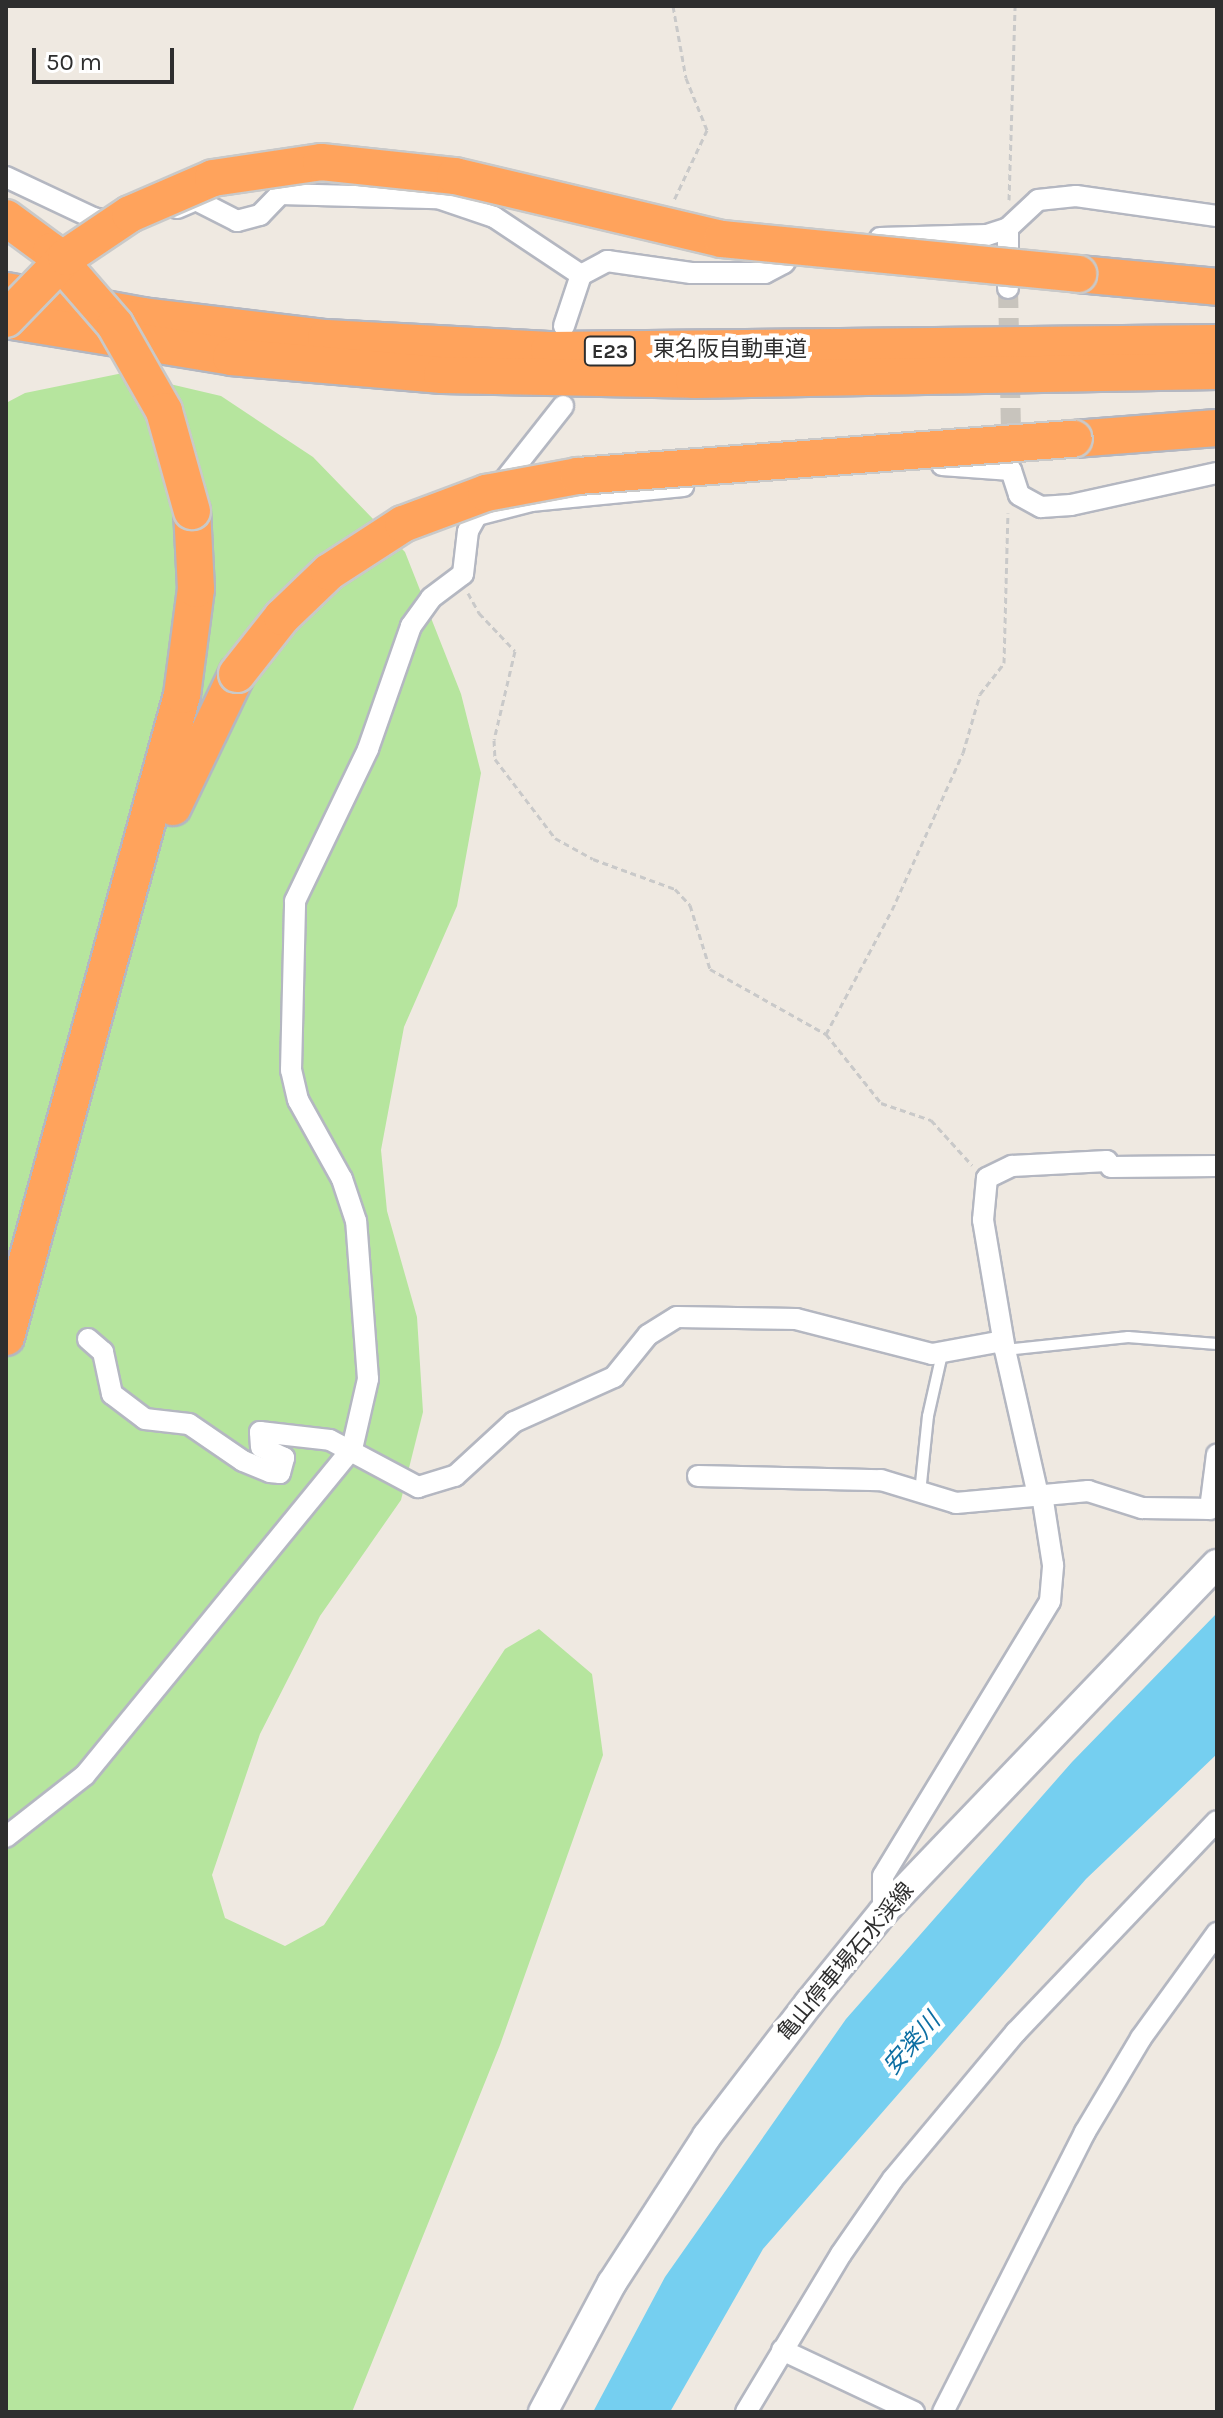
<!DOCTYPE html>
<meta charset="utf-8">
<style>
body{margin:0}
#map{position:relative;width:1223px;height:2418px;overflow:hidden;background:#efe9e1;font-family:Karla,"Noto Sans JP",sans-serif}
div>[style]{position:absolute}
.green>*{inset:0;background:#b6e59e}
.water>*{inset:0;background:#75cff0}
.minor-tunnel>*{height:20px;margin-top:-10px;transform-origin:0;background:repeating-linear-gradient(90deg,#c8c4bd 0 20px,transparent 0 30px)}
.path>*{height:3px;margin-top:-1.5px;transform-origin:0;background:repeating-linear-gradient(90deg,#c9c9c9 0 6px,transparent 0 10px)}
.roads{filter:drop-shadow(2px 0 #b4b7c1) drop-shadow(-2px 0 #b4b7c1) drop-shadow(0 2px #b4b7c1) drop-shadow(0 -2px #b4b7c1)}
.service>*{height:10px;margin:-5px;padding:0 5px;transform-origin:5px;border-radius:5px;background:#fff}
.minor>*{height:20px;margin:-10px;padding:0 10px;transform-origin:10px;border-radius:10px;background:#fff}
.secondary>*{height:28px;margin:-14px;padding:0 14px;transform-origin:14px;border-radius:14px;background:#fff}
.motorway>*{height:36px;margin:-18px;padding:0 18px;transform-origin:18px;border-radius:18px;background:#ffa35c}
.bridges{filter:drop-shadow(2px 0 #c9c9c9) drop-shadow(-2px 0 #c9c9c9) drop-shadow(0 2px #c9c9c9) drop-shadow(0 -2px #c9c9c9)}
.motorway-bridge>*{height:36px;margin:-18px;padding:0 18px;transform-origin:18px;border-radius:18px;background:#ffa35c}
span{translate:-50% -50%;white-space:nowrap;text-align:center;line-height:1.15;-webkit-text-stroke:8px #fff;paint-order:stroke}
.shield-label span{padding:2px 6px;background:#fff;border:2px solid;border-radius:6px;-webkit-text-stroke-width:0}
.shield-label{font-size:20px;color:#2e2e2e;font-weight:700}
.street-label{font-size:22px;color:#2e2e2e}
.water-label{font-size:24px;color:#0d6fa3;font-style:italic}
.frame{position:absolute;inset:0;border:8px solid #2e2e2e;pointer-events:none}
.scale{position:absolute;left:32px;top:48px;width:142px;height:36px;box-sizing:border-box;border:4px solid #2e2e2e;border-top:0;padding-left:10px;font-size:24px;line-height:28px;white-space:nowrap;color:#2e2e2e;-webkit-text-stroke:6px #fff;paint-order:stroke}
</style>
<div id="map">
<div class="green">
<div style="clip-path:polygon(123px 373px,221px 396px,313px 457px,405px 552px,461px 694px,481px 773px,457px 906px,404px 1027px,381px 1150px,387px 1211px,417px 1317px,423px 1412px,401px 1500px,320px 1616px,260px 1734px,212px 1875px,225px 1918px,285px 1946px,324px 1925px,505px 1649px,539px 1629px,592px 1674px,603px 1755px,500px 2045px,352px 2412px,6px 2412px,6px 403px,25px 393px)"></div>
</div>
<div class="water">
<div style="clip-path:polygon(1217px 1613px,1217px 1754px,1086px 1879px,763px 2249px,670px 2412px,593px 2412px,665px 2277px,846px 2019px,1072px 1762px)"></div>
</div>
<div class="minor-tunnel">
<div style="left:1008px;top:288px;width:141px;rotate:88.8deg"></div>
</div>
<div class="path">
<div style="left:673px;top:6px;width:73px;rotate:79.8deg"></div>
<div style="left:686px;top:78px;width:56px;rotate:68deg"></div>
<div style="left:707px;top:130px;width:77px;rotate:115.2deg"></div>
<div style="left:1009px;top:200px;width:194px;rotate:-88.2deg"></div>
<div style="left:468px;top:593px;width:23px;rotate:61deg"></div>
<div style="left:479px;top:613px;width:52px;rotate:46.5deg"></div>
<div style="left:515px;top:651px;width:91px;rotate:103.3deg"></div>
<div style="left:494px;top:740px;width:19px;rotate:87deg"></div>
<div style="left:495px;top:759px;width:99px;rotate:52.8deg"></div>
<div style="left:555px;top:838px;width:43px;rotate:28.9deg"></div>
<div style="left:593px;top:859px;width:87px;rotate:20.1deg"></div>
<div style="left:675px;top:889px;width:22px;rotate:47deg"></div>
<div style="left:690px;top:905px;width:67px;rotate:72.6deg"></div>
<div style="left:710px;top:969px;width:133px;rotate:29.3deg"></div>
<div style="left:826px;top:1034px;width:88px;rotate:51.4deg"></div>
<div style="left:881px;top:1103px;width:53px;rotate:18.8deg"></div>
<div style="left:931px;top:1120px;width:61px;rotate:47.7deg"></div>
<div style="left:826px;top:1034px;width:140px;rotate:-62deg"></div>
<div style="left:892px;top:910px;width:172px;rotate:-65.7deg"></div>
<div style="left:963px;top:753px;width:61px;rotate:-73.9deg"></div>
<div style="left:980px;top:694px;width:39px;rotate:-52deg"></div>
<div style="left:1004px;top:663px;width:150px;rotate:-88.5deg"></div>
</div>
<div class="roads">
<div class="service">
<div style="left:1005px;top:1350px;width:124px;rotate:-6deg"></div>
<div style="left:1128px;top:1337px;width:89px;rotate:4.5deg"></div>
<div style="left:920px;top:1493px;width:77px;rotate:-84.1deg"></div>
<div style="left:928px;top:1416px;width:64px;rotate:-77.3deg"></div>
</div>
<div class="minor">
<div style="left:6px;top:177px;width:96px;rotate:25.2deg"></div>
<div style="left:93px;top:218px;width:23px;rotate:10deg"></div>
<div style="left:177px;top:208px;width:21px;rotate:-23deg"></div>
<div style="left:196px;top:200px;width:46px;rotate:27.1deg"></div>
<div style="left:237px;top:221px;width:24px;rotate:-15deg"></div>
<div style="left:260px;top:215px;width:29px;rotate:-46deg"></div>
<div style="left:280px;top:194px;width:158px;rotate:1.5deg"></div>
<div style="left:438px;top:198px;width:59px;rotate:18.7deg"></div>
<div style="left:494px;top:217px;width:105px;rotate:33.7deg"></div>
<div style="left:1008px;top:228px;width:60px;rotate:90deg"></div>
<div style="left:880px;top:238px;width:107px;rotate:-1.6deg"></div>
<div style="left:987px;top:235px;width:22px;rotate:-18deg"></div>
<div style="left:1008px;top:228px;width:41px;rotate:-43deg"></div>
<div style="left:1038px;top:200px;width:38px;rotate:-6deg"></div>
<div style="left:1076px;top:196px;width:142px;rotate:8.1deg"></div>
<div style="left:564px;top:326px;width:54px;rotate:-71.6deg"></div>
<div style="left:581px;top:275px;width:30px;rotate:-28deg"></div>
<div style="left:607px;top:261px;width:85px;rotate:8.1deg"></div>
<div style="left:691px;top:273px;width:74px"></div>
<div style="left:765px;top:273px;width:21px;rotate:-28deg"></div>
<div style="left:784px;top:263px;width:24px;rotate:-57deg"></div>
<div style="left:942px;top:465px;width:69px;rotate:4.1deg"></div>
<div style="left:1011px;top:470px;width:26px;rotate:72deg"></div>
<div style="left:1019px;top:495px;width:25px;rotate:29deg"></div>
<div style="left:1041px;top:507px;width:30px;rotate:-4deg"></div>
<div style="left:1071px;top:505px;width:149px;rotate:-12.4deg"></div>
<div style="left:477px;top:515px;width:56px;rotate:-14.5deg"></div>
<div style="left:531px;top:501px;width:153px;rotate:-5.6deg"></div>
<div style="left:88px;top:1339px;width:20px;rotate:41deg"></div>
<div style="left:103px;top:1352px;width:43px;rotate:77.9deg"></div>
<div style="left:112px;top:1394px;width:41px;rotate:37.1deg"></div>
<div style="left:145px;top:1419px;width:44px;rotate:6.5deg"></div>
<div style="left:189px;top:1424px;width:65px;rotate:34.4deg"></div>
<div style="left:243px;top:1461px;width:29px;rotate:22deg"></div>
<div style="left:270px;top:1472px;width:10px;rotate:6deg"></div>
<div style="left:280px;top:1473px;width:16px;rotate:-75deg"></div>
<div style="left:284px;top:1458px;width:25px;rotate:-154deg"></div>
<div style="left:261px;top:1447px;width:15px;rotate:-94deg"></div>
<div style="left:260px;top:1432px;width:70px;rotate:6.5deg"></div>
<div style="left:330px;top:1440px;width:100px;rotate:28.1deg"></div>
<div style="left:418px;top:1487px;width:39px;rotate:-17deg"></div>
<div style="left:455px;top:1476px;width:80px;rotate:-42.5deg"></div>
<div style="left:514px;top:1422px;width:110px;rotate:-24.2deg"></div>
<div style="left:614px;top:1377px;width:54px;rotate:-51deg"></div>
<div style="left:648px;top:1335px;width:34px;rotate:-32deg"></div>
<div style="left:677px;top:1317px;width:119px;rotate:1deg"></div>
<div style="left:796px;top:1319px;width:140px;rotate:14.4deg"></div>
<div style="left:932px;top:1354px;width:72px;rotate:-10.4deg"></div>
<div style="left:698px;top:1476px;width:183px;rotate:1.3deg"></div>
<div style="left:881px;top:1480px;width:78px;rotate:17deg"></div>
<div style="left:956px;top:1503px;width:133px;rotate:-5.2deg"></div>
<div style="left:1088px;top:1491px;width:57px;rotate:17.5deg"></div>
<div style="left:1142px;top:1508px;width:68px;rotate:0.8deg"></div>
<div style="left:1210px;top:1509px;width:55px;rotate:-82.7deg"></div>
<div style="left:1038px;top:1495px;width:149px;rotate:-102.8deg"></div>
<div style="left:1005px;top:1350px;width:132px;rotate:-99.6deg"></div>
<div style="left:983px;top:1220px;width:42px;rotate:-84.6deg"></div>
<div style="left:987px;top:1178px;width:28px;rotate:-26deg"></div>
<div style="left:1012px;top:1166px;width:95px;rotate:-3deg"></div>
<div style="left:1107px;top:1161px;width:7px;rotate:56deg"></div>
<div style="left:1111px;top:1167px;width:106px;rotate:-0.5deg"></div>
<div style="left:6px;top:1837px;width:100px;rotate:-38.1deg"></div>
<div style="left:85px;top:1775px;width:421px;rotate:-50.7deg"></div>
<div style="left:352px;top:1449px;width:72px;rotate:-77.1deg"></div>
<div style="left:368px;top:1379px;width:158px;rotate:-94.3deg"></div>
<div style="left:356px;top:1221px;width:44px;rotate:-108.4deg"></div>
<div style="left:342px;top:1179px;width:90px;rotate:-119.1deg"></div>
<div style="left:298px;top:1100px;width:31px;rotate:-103deg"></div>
<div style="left:291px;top:1070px;width:169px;rotate:-88.6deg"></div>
<div style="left:295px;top:901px;width:169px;rotate:-64.3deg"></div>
<div style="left:368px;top:749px;width:130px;rotate:-70.7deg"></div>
<div style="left:411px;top:626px;width:34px;rotate:-54deg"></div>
<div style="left:431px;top:598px;width:40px;rotate:-37deg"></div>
<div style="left:463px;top:574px;width:43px;rotate:-83.4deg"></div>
<div style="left:468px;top:531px;width:18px;rotate:-61deg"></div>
<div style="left:477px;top:515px;width:139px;rotate:-51.7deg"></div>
<div style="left:883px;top:1912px;width:36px;rotate:-90deg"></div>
<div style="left:883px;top:1876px;width:322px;rotate:-58.7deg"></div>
<div style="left:1050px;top:1601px;width:36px;rotate:-85deg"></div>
<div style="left:1053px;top:1565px;width:71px;rotate:-98.9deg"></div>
<div style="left:782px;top:2350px;width:146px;rotate:25.2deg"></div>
<div style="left:746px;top:2412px;width:184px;rotate:-59deg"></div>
<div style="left:841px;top:2254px;width:91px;rotate:-55.3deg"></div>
<div style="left:893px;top:2179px;width:192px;rotate:-50.1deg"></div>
<div style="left:1016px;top:2032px;width:291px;rotate:-46.4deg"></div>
<div style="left:943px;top:2412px;width:314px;rotate:-63.1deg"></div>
<div style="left:1085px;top:2132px;width:109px;rotate:-59.2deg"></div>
<div style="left:1141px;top:2038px;width:130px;rotate:-54.1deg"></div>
</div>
<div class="secondary">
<div style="left:543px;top:2412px;width:146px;rotate:-61.9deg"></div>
<div style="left:612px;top:2283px;width:175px;rotate:-57.1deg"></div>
<div style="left:707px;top:2136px;width:168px;rotate:-52.5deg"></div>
<div style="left:809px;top:2003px;width:117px;rotate:-50.9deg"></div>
<div style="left:883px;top:1912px;width:482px;rotate:-46.2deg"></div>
</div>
<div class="motorway">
<div style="left:1078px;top:274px;width:140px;rotate:5.3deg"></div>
<div style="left:6px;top:291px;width:139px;rotate:10.3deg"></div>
<div style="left:143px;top:316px;width:184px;rotate:6.9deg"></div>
<div style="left:326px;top:338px;width:223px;rotate:3.1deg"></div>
<div style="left:549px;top:350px;width:668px;rotate:-0.6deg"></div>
<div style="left:6px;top:320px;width:228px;rotate:9.3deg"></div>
<div style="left:231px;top:357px;width:212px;rotate:4.9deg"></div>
<div style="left:442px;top:375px;width:252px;rotate:1.1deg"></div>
<div style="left:694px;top:380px;width:523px;rotate:-0.99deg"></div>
<div style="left:1074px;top:439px;width:143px;rotate:-4.4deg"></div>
<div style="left:173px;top:807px;width:148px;rotate:-64.3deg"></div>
<div style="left:6px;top:1337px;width:666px;rotate:-74.67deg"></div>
<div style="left:182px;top:695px;width:107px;rotate:-82.5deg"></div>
<div style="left:196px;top:589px;width:78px;rotate:-92.9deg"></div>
</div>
</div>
<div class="bridges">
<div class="motorway-bridge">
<div style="left:6px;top:218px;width:56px;rotate:36.3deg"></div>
<div style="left:51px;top:251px;width:98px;rotate:49.1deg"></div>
<div style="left:115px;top:325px;width:99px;rotate:60.3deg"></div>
<div style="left:164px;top:411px;width:104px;rotate:74.4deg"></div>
<div style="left:6px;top:319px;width:86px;rotate:-45.9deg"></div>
<div style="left:66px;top:257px;width:77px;rotate:-33.9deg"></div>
<div style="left:130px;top:214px;width:90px;rotate:-23.4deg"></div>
<div style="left:213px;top:178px;width:109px;rotate:-8.4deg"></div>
<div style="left:321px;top:162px;width:135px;rotate:6deg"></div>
<div style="left:455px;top:176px;width:274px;rotate:13.3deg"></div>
<div style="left:722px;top:239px;width:358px;rotate:5.6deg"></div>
<div style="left:237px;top:674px;width:73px;rotate:-51.7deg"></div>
<div style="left:282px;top:617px;width:65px;rotate:-43.8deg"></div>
<div style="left:329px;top:572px;width:88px;rotate:-33deg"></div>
<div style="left:403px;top:524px;width:89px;rotate:-20.5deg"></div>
<div style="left:486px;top:493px;width:94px;rotate:-10.5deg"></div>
<div style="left:578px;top:476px;width:497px;rotate:-4.3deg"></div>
</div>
</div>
<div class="shield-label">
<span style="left:610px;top:351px">E23</span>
</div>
<div class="street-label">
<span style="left:730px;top:350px">東名阪自動車道</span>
<span style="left:846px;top:1962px;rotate:-50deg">亀山停車場石水渓線</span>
</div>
<div class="water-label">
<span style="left:912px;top:2044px;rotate:-49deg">安楽川</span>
</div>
<div class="frame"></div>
<div class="scale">50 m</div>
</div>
